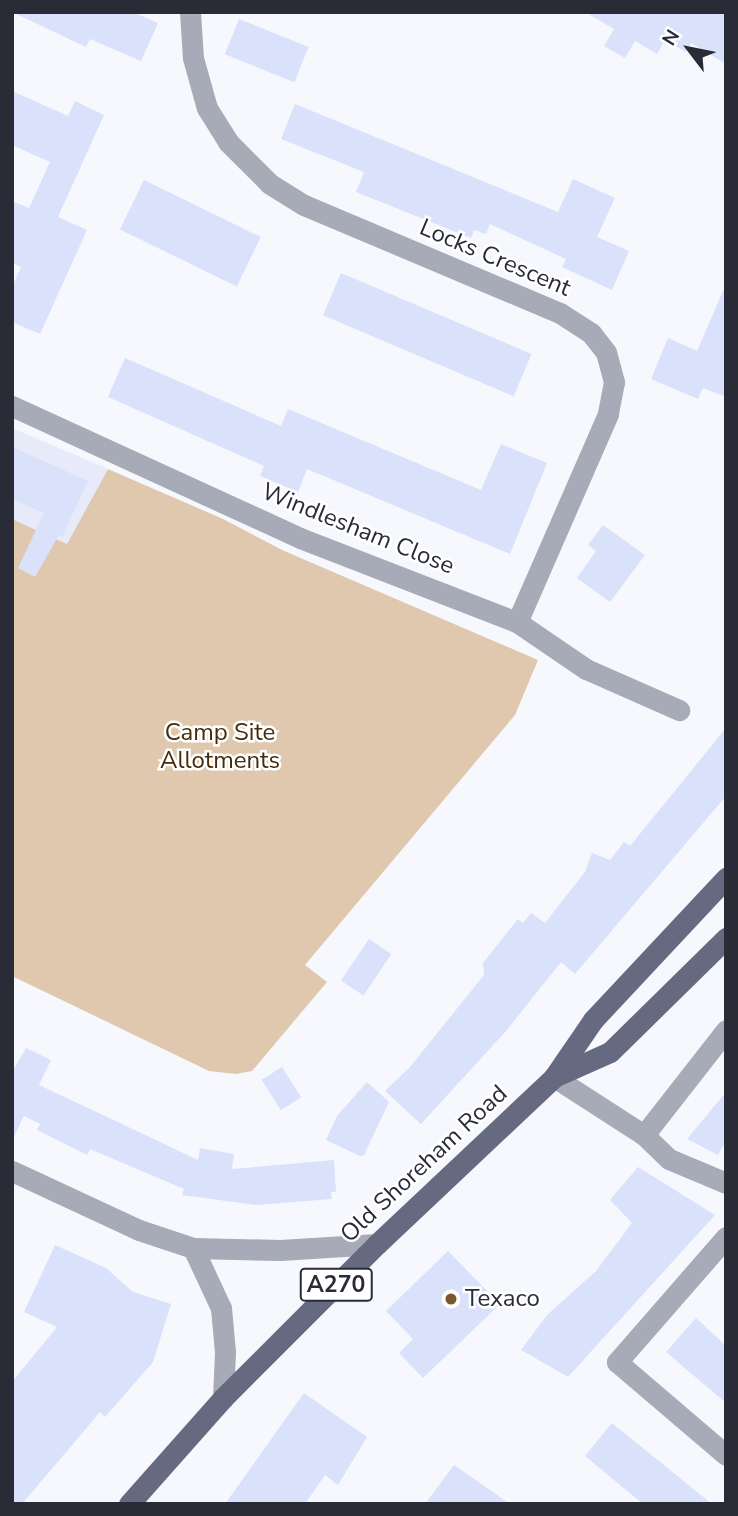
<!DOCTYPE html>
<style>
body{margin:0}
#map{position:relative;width:738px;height:1516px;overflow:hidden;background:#f6f8fd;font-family:"Nunito Sans",sans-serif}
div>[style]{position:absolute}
.built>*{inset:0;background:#e6eaf9}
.green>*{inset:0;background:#dfc8ae}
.building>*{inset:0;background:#dae1fa;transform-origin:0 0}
.street>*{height:21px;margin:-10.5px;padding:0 10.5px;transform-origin:10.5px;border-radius:10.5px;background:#a7aab7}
.primary>*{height:21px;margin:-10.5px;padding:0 10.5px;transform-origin:10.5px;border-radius:10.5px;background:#656a80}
.dots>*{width:19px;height:19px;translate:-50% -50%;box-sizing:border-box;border:4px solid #fff;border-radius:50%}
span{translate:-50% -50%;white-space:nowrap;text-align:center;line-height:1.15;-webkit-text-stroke:5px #fff;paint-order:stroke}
.shield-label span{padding:2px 5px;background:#fff;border:2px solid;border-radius:5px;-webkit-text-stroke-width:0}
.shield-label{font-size:23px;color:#292c37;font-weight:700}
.street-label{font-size:24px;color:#292c37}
.park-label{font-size:24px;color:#442c0b}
.poi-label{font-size:24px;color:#292c37}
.left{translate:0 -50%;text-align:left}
.frame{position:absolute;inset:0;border:14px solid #292c37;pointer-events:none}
.north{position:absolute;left:654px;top:14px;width:70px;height:70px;-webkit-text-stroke:5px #fff;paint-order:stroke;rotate:302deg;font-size:19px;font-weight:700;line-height:28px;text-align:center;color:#292c37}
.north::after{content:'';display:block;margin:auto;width:24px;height:32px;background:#292c37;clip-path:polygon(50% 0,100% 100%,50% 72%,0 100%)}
</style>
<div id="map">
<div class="built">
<div style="clip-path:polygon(12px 428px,108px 469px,67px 544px,12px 519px)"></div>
</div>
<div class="green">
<div style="clip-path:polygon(108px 469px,223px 519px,282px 550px,538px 660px,515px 715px,305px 965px,327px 982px,252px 1071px,236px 1074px,209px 1071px,12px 976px,12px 519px,67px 544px)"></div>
</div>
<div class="building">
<div style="clip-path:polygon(12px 12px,133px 12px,158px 23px,141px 61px,90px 39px,86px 47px)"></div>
<div style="clip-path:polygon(585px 12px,726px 12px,726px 64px,691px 43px,686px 52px,665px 40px,657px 54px,635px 41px,625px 58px,604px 46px,614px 29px)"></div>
<div style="left:239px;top:19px;width:75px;height:38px;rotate:22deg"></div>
<div style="clip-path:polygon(12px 91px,68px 116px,75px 101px,104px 115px,58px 217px,87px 230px,40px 334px,12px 322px,12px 287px,21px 267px,12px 263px,12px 201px,29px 208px,50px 162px,12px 145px)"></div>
<div style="clip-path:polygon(295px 104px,558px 212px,573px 179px,615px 198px,597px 237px,629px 251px,612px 290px,562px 267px,566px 259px,490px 224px,486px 234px,474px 230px,471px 238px,356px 192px,364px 172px,281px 139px)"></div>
<div style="left:144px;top:180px;width:130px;height:55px;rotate:26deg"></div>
<div style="left:341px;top:273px;width:207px;height:46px;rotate:23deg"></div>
<div style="clip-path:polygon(726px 284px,726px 397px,703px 388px,698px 399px,651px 379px,668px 338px,697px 351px)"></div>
<div style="clip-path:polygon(125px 358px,281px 426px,288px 409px,481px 490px,501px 444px,547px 463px,510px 554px,307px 469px,298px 492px,260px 476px,264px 466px,108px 397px)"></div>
<div style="clip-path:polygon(12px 447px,88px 481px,62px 537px,59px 535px,35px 577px,18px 568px,44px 513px,12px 499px)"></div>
<div style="clip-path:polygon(603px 525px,645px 555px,610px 602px,577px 578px,596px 551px,588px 545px)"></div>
<div style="clip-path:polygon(726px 728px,726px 796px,575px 974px,561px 962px,506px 1031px,421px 1124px,385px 1091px,410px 1067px,484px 975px,483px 963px,518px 919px,523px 923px,531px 913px,545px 923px,585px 872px,592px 853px,610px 860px,624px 842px,630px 846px)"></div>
<div style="left:369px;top:939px;width:27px;height:50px;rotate:34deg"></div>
<div style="clip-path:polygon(26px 1048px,51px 1060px,39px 1085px,122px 1124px,198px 1160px,200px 1148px,234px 1154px,232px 1169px,334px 1160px,336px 1192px,331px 1192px,332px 1199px,256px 1205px,182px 1195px,184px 1189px,90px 1149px,87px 1155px,37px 1130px,40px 1124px,24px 1116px,12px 1141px,12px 1072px)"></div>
<div style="left:282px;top:1067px;width:36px;height:24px;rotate:58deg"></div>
<div style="clip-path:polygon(367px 1082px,389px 1102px,364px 1155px,360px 1156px,326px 1140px,337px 1116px)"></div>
<div style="clip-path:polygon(726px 1092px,726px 1141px,718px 1155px,687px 1139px)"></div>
<div style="clip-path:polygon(638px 1167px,715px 1215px,568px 1377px,521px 1350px,547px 1315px,596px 1271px,632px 1223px,610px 1200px)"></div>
<div style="clip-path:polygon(55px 1245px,106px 1268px,133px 1292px,171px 1304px,153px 1362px,105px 1417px,100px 1412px,22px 1504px,12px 1504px,12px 1382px,57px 1327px,24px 1312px)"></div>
<div style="clip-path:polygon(448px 1251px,500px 1304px,423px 1378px,399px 1353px,413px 1339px,386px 1311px)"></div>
<div style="clip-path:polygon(696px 1318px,726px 1346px,726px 1403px,666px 1352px)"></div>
<div style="clip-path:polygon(304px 1393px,367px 1437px,338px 1485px,325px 1475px,305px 1504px,225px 1504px)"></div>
<div style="clip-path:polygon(612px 1423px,649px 1453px,712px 1504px,643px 1504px,585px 1456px)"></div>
<div style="clip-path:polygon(454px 1465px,510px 1504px,425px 1504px)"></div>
</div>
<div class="street">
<div style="left:190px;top:12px;width:46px;rotate:86.3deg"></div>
<div style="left:193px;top:58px;width:52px;rotate:74.4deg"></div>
<div style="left:207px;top:108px;width:40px;rotate:58deg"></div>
<div style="left:228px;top:142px;width:59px;rotate:45deg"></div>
<div style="left:270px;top:184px;width:40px;rotate:32deg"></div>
<div style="left:304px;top:205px;width:278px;rotate:22.9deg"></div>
<div style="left:560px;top:313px;width:37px;rotate:33deg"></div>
<div style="left:591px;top:333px;width:24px;rotate:52deg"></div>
<div style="left:606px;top:352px;width:31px;rotate:75deg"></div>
<div style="left:614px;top:382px;width:33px;rotate:101deg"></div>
<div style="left:608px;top:414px;width:227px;rotate:113.6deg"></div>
<div style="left:12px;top:406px;width:317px;rotate:24.6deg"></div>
<div style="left:300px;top:538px;width:233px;rotate:21.2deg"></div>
<div style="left:517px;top:622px;width:83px;rotate:34.3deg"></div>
<div style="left:586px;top:669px;width:102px;rotate:23.8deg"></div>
<div style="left:554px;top:1077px;width:107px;rotate:32.8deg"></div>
<div style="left:644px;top:1135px;width:35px;rotate:44deg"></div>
<div style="left:669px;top:1159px;width:62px;rotate:22.8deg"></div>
<div style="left:644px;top:1135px;width:133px;rotate:-52deg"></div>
<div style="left:12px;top:1171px;width:140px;rotate:24.9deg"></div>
<div style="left:139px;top:1230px;width:57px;rotate:18.4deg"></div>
<div style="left:193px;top:1248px;width:87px;rotate:1.3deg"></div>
<div style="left:280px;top:1250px;width:97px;rotate:-3.5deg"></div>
<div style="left:726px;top:1237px;width:166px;rotate:131.1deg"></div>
<div style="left:617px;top:1362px;width:143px;rotate:40.5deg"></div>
<div style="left:193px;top:1248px;width:66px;rotate:65deg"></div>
<div style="left:221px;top:1308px;width:44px;rotate:84.8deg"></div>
<div style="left:225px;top:1352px;width:46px;rotate:92.5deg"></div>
</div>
<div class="primary">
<div style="left:554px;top:1077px;width:61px;rotate:-24.1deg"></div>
<div style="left:610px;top:1052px;width:163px;rotate:-44.5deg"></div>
<div style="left:129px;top:1504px;width:142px;rotate:-48.4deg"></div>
<div style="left:223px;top:1398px;width:218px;rotate:-45deg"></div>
<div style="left:377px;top:1244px;width:243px;rotate:-43.3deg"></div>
<div style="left:554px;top:1077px;width:69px;rotate:-55.6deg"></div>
<div style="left:593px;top:1020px;width:195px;rotate:-46.9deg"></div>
</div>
<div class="dots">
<div style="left:451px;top:1299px;background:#7a582f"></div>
</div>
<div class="shield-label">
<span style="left:336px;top:1285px">A270</span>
</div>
<div class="street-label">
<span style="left:495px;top:258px;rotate:23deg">Locks Crescent</span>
<span style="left:358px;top:529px;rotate:22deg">Windlesham Close</span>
<span style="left:424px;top:1164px;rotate:-43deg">Old Shoreham Road</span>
</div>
<div class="park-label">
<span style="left:220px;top:747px">Camp Site<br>Allotments</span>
</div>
<div class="poi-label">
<span class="left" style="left:465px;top:1299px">Texaco</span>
</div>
<div class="frame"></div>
<div class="north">N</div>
</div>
